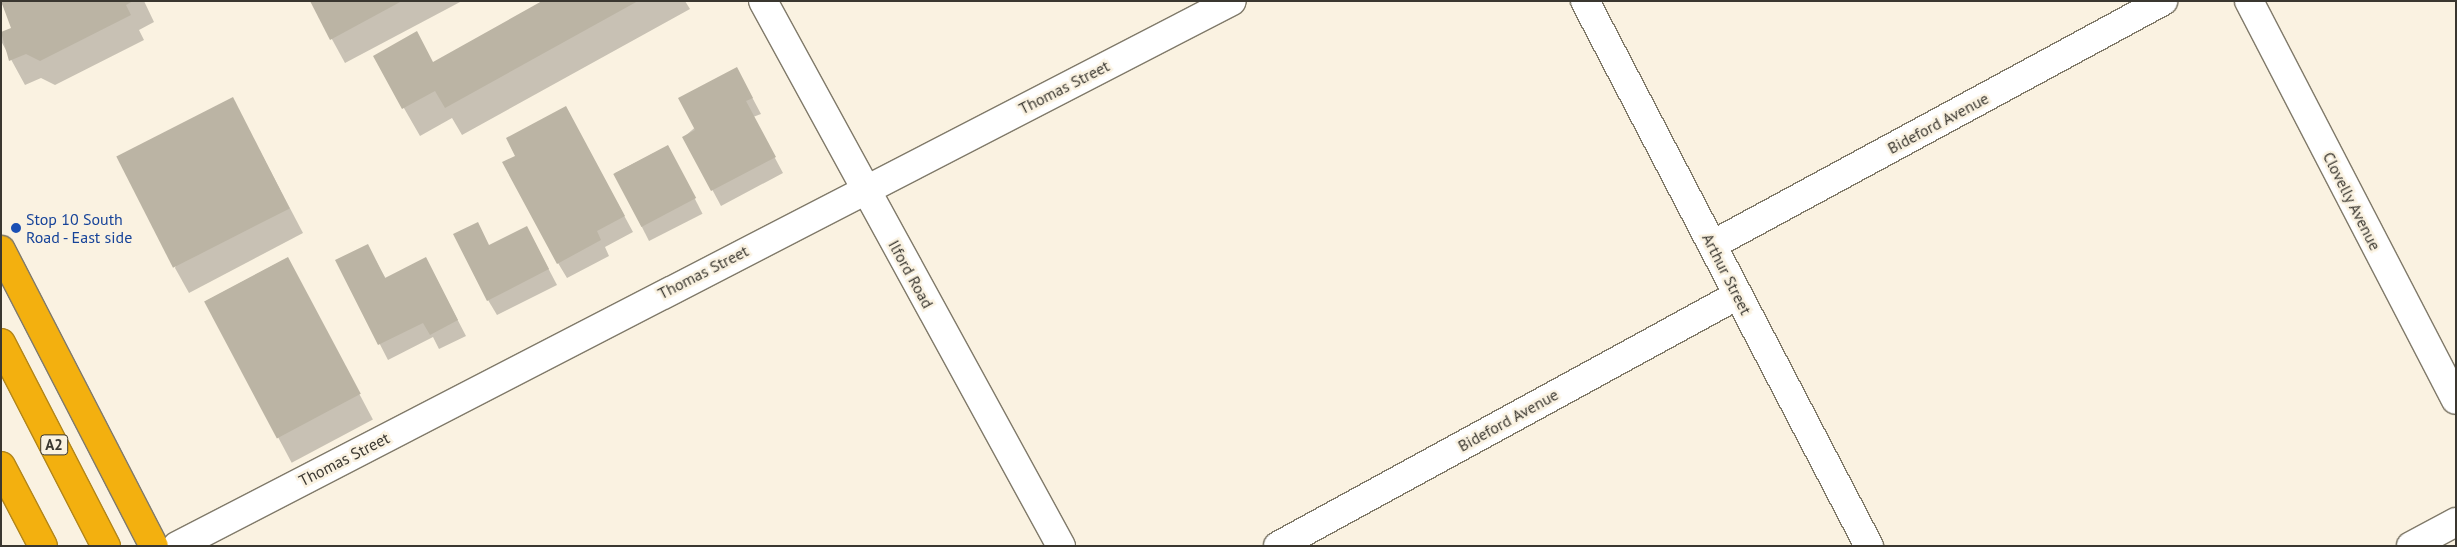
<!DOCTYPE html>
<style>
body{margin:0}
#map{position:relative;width:2457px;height:547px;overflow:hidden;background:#faf2e1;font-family:"PT Sans",sans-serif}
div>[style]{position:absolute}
.shadow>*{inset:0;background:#0003;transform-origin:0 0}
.building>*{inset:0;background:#bbb4a4;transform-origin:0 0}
.roads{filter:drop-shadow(1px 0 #807a6a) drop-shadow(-1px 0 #807a6a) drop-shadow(0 1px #807a6a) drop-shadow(0 -1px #807a6a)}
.minor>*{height:28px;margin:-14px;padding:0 14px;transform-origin:14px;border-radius:14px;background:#fff}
.highway>*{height:28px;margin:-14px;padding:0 14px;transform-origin:14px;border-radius:14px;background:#f3b00f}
.bridges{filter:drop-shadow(1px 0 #b2861b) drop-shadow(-1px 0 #b2861b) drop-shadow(0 1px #b2861b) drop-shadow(0 -1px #b2861b)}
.highway-bridge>*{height:28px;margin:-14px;padding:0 14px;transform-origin:14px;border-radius:14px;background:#f3b00f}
.dots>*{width:14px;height:14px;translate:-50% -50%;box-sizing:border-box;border:2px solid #faf2e1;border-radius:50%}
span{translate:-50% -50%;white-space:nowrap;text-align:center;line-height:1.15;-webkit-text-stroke:5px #faf2e1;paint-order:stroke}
.shield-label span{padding:1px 4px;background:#faf2e1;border:1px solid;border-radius:4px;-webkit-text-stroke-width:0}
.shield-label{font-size:15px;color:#3a3730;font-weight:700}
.street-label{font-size:16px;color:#3a3730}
.transit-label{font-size:16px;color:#164399}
.left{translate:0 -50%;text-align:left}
.frame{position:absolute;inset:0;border:2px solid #3a3730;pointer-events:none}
</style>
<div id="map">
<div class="shadow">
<div style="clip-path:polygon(1px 1px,144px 1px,154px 22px,139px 30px,144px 40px,55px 85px,41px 78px,25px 85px,1px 41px,1px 33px,13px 28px)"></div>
<div style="clip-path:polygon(311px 1px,462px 1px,345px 63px)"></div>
<div style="clip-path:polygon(545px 1px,685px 1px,690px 9px,462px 135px,452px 118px,420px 136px,374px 56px,433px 63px)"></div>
<div style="clip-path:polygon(745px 84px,761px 114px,753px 117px,783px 173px,721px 206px,684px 137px)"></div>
<div style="clip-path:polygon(232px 98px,303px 233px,189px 293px,175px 268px)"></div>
<div style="clip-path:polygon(574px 123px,633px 232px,605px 247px,609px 256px,567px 278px,558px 263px)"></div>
<div style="left:668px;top:146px;width:76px;height:60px;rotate:63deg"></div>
<div style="clip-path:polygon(535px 243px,557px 285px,497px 315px,488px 300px,490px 246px)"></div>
<div style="left:287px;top:258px;width:183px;height:92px;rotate:62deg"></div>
<div style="clip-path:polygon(426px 259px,466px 336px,439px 349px,433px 337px,388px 360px,337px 261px,376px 261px,386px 279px)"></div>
</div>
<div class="building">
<div style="clip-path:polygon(1px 1px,133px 1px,126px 5px,131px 15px,40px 61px,26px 54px,9px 61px,1px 32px,11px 28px)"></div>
<div style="clip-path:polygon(310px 1px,402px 1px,330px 40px)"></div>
<div style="clip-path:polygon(542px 1px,638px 1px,445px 108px,435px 91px,402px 109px,373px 56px,417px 31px,433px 62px)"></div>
<div style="clip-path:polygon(737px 67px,753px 98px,746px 101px,776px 157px,711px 191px,682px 137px,695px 130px,678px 98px)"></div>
<div style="left:233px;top:97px;width:125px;height:131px;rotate:63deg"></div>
<div style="clip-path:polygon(566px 106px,625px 216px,597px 231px,601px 240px,557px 264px,502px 162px,515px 156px,506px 138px)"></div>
<div style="left:668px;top:145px;width:60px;height:62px;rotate:62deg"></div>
<div style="clip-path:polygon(478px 222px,489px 245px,527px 226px,549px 269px,487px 301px,453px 234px)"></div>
<div style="clip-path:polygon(368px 244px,385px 278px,426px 257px,458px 320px,430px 335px,423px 323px,378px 345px,335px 260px)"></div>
<div style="left:288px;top:257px;width:155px;height:95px;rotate:62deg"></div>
</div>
<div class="roads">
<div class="minor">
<div style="left:763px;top:1px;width:621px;rotate:61.33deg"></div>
<div style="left:1585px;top:1px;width:615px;rotate:62.48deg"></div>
<div style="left:2249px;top:1px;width:449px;rotate:62.6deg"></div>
<div style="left:1712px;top:245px;width:513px;rotate:-28.41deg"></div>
<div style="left:177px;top:546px;width:1187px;rotate:-27.32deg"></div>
<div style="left:1278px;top:546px;width:524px;rotate:-28.62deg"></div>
<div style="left:2411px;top:546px;width:51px;rotate:-28.1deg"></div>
</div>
<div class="highway">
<div style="left:1px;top:250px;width:333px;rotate:62.7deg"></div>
</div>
</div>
<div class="bridges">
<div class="highway-bridge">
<div style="left:1px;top:343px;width:229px;rotate:62.7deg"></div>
<div style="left:1px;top:466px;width:90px;rotate:62.3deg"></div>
</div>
</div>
<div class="dots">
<div style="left:16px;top:228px;background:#1a4fb4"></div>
</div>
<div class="shield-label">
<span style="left:54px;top:445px">A2</span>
</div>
<div class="street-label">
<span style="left:1064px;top:87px;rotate:-27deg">Thomas Street</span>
<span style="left:1938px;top:123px;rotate:-28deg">Bideford Avenue</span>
<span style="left:2352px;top:201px;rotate:63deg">Clovelly Avenue</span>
<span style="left:703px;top:272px;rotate:-27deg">Thomas Street</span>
<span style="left:911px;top:274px;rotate:61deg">Ilford Road</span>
<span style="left:1727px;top:274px;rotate:63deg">Arthur Street</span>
<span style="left:1508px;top:420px;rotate:-29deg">Bideford Avenue</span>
<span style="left:344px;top:459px;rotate:-27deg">Thomas Street</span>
</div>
<div class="transit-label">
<span class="left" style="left:26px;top:228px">Stop 10 South<br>Road - East side</span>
</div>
<div class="frame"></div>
</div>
